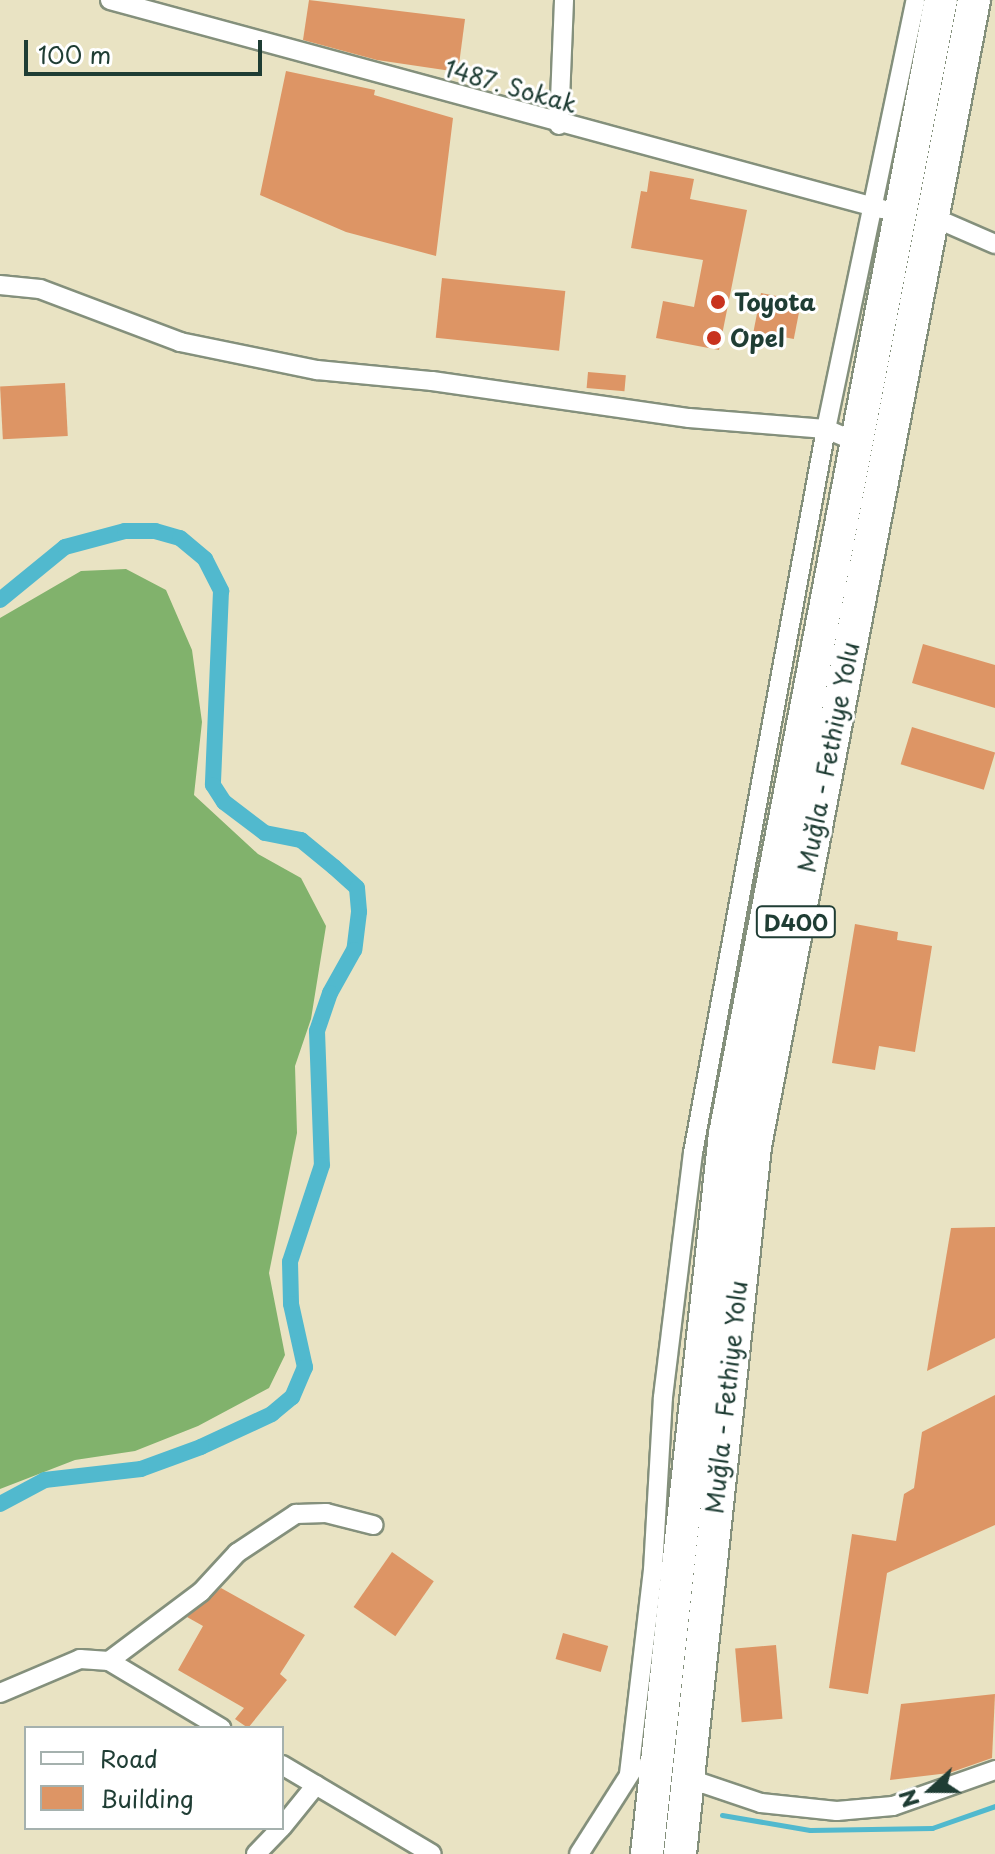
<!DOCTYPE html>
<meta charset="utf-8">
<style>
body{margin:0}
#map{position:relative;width:995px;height:1854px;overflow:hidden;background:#e9e3c3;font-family:"Playpen Sans",sans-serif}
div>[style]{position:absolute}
.forest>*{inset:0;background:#81b26c}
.stream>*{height:5px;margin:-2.5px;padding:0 2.5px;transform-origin:2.5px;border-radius:2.5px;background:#51b9ce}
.canal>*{height:16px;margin:-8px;padding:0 8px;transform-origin:8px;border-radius:8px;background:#51b9ce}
.building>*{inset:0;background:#dd9565;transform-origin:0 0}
.roads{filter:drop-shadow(2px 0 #84907c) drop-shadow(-2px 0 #84907c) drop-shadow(0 2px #84907c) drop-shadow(0 -2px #84907c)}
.minor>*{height:18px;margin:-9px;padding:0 9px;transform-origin:9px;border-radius:9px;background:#fff}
.trunk>*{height:32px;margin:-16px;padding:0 16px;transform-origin:16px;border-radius:16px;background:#fff}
.dots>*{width:22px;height:22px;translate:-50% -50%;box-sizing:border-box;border:4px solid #fff;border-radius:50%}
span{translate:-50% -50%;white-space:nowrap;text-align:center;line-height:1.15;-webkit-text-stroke:6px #fff;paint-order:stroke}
.shield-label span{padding:2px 6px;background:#fff;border:2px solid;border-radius:6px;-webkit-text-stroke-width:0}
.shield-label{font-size:22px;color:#1f3d34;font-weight:700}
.street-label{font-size:24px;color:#1f3d34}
.poi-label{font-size:24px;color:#1f3d34;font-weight:700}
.left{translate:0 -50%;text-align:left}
.legend{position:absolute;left:24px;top:1726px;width:260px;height:104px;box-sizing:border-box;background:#fff;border:2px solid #a5b1ae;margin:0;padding:10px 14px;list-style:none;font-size:24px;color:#1f3d34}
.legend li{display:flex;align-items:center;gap:16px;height:40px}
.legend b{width:40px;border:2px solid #a5b1ae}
.north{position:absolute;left:891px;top:1750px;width:80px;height:80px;-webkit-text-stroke:6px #fff;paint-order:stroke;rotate:249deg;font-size:22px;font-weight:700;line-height:32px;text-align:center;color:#1f3d34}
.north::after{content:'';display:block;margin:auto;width:28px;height:36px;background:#1f3d34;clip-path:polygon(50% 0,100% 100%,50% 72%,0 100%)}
.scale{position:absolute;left:24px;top:40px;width:238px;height:36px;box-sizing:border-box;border:4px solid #1f3d34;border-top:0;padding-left:10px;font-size:24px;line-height:28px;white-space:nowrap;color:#1f3d34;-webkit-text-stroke:6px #fff;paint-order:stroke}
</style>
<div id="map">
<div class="forest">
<div style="clip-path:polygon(126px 569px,166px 590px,192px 650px,202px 722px,194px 795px,258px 854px,301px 878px,326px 926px,311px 1019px,295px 1066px,297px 1133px,269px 1273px,285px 1355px,269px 1388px,198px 1426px,135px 1451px,75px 1460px,0 1489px,0 618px,81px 571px)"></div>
</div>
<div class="stream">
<div style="left:722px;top:1815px;width:89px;rotate:9.7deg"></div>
<div style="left:810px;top:1830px;width:122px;rotate:-0.9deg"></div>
<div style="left:932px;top:1828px;width:67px;rotate:-19.2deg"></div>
</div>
<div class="canal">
<div style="left:0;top:600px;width:84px;rotate:-39.2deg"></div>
<div style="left:65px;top:547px;width:62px;rotate:-14.9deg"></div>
<div style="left:125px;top:531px;width:30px"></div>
<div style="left:155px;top:531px;width:26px;rotate:16deg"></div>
<div style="left:180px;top:538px;width:33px;rotate:40deg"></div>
<div style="left:205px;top:559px;width:36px;rotate:63deg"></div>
<div style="left:221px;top:591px;width:194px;rotate:92.4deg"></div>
<div style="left:213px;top:785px;width:20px;rotate:57deg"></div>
<div style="left:224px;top:802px;width:51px;rotate:37.1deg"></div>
<div style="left:265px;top:833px;width:37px;rotate:11deg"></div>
<div style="left:301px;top:840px;width:43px;rotate:39.3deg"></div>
<div style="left:334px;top:867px;width:31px;rotate:42deg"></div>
<div style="left:357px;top:888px;width:24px;rotate:85deg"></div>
<div style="left:359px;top:912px;width:38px;rotate:97deg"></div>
<div style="left:354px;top:950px;width:49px;rotate:119.2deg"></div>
<div style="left:330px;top:993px;width:40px;rotate:108.9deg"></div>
<div style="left:317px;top:1031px;width:134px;rotate:87.9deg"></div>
<div style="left:322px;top:1165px;width:102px;rotate:108.3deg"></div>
<div style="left:290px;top:1262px;width:42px;rotate:88.6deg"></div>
<div style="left:291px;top:1304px;width:65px;rotate:77.5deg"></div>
<div style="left:305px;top:1367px;width:33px;rotate:113deg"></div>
<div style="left:292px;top:1397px;width:26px;rotate:140deg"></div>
<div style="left:272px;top:1414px;width:78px;rotate:155.1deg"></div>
<div style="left:201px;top:1447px;width:64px;rotate:159.9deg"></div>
<div style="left:141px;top:1469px;width:97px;rotate:173.5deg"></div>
<div style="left:45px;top:1480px;width:51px;rotate:151.9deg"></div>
</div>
<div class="building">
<div style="clip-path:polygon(309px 0,465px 19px,458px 72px,377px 60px,303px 40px)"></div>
<div style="clip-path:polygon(286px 71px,375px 90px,374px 95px,453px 118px,436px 256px,346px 232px,260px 195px)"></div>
<div style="clip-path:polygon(650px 171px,694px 179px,690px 199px,747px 210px,719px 350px,656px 338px,663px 301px,694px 307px,703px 260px,631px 248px,641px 191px,647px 192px)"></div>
<div style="left:442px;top:278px;width:124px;height:60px;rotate:6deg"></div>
<div style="left:761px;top:293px;width:41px;height:39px;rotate:11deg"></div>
<div style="left:588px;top:372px;width:38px;height:16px;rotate:5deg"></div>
<div style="left:65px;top:383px;width:53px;height:65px;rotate:87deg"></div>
<div style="clip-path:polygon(923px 644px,995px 665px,995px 708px,912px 683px)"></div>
<div style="left:912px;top:727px;width:87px;height:39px;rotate:17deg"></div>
<div style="clip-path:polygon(855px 924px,898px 932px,897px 940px,932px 946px,915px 1052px,879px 1046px,875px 1070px,832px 1063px)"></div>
<div style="clip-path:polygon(995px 1227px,995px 1338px,927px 1371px,951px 1228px)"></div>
<div style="clip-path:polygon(995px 1395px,995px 1525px,887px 1573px,868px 1694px,829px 1688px,852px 1534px,896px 1541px,904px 1494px,914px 1488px,922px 1432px)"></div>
<div style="left:392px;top:1552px;width:51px;height:67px;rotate:35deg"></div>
<div style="clip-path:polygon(221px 1588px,305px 1635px,280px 1674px,287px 1680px,248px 1728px,235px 1719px,244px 1708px,178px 1670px,203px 1626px,187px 1617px)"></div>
<div style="left:563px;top:1633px;width:47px;height:27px;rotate:16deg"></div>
<div style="left:776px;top:1645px;width:74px;height:41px;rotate:85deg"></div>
<div style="clip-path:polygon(995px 1694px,992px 1758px,949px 1773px,890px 1780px,901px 1704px)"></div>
</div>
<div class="roads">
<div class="minor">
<div style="left:110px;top:0;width:800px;rotate:15.15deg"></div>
<div style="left:559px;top:125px;width:125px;rotate:-87.7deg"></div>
<div style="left:933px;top:217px;width:68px;rotate:23.5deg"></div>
<div style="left:0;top:285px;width:40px;rotate:5.7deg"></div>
<div style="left:40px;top:289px;width:150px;rotate:20.7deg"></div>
<div style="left:180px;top:342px;width:140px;rotate:11.6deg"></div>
<div style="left:317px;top:370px;width:116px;rotate:5.5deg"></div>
<div style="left:432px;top:381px;width:260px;rotate:8.2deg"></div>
<div style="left:689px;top:418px;width:137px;rotate:4.6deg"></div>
<div style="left:826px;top:429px;width:34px;rotate:23deg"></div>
<div style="left:109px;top:1661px;width:115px;rotate:-36.9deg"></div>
<div style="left:201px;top:1592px;width:53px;rotate:-47.3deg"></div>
<div style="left:237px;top:1553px;width:71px;rotate:-33.5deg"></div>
<div style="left:296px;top:1514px;width:30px;rotate:-2deg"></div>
<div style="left:326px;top:1513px;width:49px;rotate:14.3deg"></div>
<div style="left:0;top:1693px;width:87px;rotate:-23deg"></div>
<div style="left:80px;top:1659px;width:29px;rotate:4deg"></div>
<div style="left:109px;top:1661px;width:131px;rotate:30.9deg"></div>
<div style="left:282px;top:1765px;width:174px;rotate:30.7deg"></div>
<div style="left:629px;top:1774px;width:205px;rotate:-83.3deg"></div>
<div style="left:653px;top:1570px;width:173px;rotate:-86.7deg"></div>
<div style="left:663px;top:1397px;width:246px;rotate:-83deg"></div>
<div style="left:693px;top:1153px;width:736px;rotate:-79.59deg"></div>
<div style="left:826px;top:429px;width:438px;rotate:-78.2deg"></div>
<div style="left:687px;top:1778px;width:78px;rotate:18.7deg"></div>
<div style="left:761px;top:1803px;width:76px;rotate:6deg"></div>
<div style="left:837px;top:1811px;width:56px;rotate:-5.1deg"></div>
<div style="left:893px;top:1806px;width:108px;rotate:-19.4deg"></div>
<div style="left:282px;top:1827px;width:54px;rotate:-51deg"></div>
<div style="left:256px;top:1854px;width:36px;rotate:-46deg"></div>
<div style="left:579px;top:1854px;width:104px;rotate:-57.5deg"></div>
</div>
<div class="trunk">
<div style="left:647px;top:1854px;width:724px;rotate:-83.82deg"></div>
<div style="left:725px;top:1134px;width:1154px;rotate:-79.22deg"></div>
<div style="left:680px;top:1854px;width:712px;rotate:-83.95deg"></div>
<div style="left:755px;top:1146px;width:1167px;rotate:-79.18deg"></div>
</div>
</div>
<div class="dots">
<div style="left:718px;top:302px;background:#c8321e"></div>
<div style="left:714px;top:338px;background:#c8321e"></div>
</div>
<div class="shield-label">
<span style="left:796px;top:922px">D400</span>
</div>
<div class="street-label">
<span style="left:511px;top:86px;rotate:16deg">1487. Sokak</span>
<span style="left:828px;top:757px;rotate:-79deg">Muğla - Fethiye Yolu</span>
<span style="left:726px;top:1397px;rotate:-84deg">Muğla - Fethiye Yolu</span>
</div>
<div class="poi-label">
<span class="left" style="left:734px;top:302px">Toyota</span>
<span class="left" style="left:730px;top:338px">Opel</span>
</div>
<ul class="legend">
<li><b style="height:10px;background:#fff"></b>Road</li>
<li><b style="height:22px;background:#dd9565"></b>Building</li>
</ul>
<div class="north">N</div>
<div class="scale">100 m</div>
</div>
